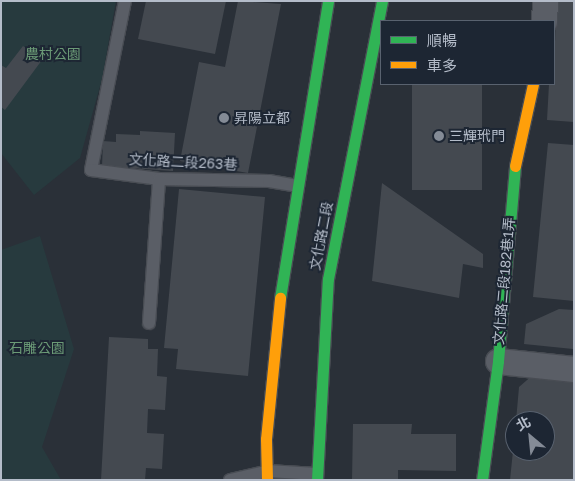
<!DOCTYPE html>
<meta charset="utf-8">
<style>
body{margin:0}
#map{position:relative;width:575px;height:481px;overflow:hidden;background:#2a3038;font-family:"Golos Text","Noto Sans TC",sans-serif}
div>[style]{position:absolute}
.green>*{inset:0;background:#273a3e}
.building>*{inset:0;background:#444950;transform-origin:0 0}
.roads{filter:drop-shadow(1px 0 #484c53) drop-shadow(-1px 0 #484c53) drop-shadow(0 1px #484c53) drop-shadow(0 -1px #484c53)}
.lane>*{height:12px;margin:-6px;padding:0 6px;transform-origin:6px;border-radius:6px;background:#5a5e66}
.street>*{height:25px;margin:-12.5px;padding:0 12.5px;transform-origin:12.5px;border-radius:12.5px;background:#5a5e66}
.fast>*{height:11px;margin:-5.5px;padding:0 5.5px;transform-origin:5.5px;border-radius:5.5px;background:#30b455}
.slow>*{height:11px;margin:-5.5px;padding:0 5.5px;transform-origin:5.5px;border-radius:5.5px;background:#ff9f0a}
.dots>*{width:14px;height:14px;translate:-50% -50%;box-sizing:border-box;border:2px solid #1d2633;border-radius:50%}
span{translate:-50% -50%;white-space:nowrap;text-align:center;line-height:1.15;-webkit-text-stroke:4px #1d2633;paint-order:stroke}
.park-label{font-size:14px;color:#6b9a76}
.poi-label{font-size:14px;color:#b4bcc9}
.left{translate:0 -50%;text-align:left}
.street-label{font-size:14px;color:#b4bcc9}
.frame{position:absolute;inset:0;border:2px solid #b4bcc9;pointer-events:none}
.legend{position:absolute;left:380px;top:20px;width:175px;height:65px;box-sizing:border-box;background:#1d2633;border:1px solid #59626f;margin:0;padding:6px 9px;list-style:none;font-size:15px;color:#b4bcc9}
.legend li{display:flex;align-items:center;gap:10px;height:25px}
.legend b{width:25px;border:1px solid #59626f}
.north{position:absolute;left:505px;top:411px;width:50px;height:50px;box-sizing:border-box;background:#1d2633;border:1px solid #59626f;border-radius:50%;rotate:332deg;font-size:14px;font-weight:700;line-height:20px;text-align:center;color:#b4bcc9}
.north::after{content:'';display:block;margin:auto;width:18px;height:22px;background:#848b96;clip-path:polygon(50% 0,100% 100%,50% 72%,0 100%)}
</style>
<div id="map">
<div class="green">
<div style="clip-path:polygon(1px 1px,116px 1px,102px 79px,80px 158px,34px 195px,1px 153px)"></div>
<div style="clip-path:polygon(40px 236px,74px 349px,42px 447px,61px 480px,1px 480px,1px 250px)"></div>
</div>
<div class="building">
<div style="clip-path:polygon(146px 1px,226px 1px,215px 54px,138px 39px)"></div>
<div style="clip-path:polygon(238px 1px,281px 4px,248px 173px,180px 161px,199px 62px,225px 67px)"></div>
<div style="clip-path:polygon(556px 1px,574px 1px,574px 122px,547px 120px,549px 84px,554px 84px)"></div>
<div style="clip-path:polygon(23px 46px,42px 60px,5px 110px,1px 107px,1px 65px,6px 68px)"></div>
<div style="left:412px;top:84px;width:70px;height:106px"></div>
<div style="clip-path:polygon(140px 131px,175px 133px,173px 171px,102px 166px,103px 141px,116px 142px,116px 134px,140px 135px)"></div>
<div style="clip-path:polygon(548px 143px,574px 145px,574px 301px,533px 297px)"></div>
<div style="clip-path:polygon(382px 183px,483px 254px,483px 268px,463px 264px,459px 298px,372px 281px)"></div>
<div style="clip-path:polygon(179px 189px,265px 197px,248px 376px,176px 369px,178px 349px,164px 348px)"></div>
<div style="clip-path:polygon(559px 309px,574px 310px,573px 349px,524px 344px,526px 324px)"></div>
<div style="clip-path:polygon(109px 337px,148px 339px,148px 349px,158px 349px,157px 376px,167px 377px,165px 410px,148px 409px,147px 433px,164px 434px,162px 469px,146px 468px,145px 480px,101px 480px)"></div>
<div style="clip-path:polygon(534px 374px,574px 378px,574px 480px,510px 480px,514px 441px,515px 451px,545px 451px,545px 421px,516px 421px,519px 387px)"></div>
<div style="clip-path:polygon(353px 424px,412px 424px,411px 434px,456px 434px,456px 471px,398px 470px,398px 480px,352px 480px)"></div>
</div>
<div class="roads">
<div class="lane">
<div style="left:125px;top:1px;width:172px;rotate:101.4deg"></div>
<div style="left:91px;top:170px;width:69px;rotate:7.5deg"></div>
<div style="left:159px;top:179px;width:110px;rotate:1deg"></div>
<div style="left:269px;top:181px;width:27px;rotate:10deg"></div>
<div style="left:149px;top:323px;width:144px;rotate:-86deg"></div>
<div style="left:230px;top:480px;width:39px;rotate:-13deg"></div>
<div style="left:268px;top:471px;width:49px;rotate:3.5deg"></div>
</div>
<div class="street">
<div style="left:544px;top:21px;width:20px;rotate:-87deg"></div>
<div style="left:498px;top:361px;width:76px;rotate:6deg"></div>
</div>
<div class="fast">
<div style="left:280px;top:298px;width:301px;rotate:-80.8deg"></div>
<div style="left:317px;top:480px;width:201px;rotate:-86.9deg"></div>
<div style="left:328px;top:279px;width:283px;rotate:-79deg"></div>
<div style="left:482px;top:480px;width:120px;rotate:-82.3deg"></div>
<div style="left:498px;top:361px;width:196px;rotate:-85deg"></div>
</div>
<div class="slow">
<div style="left:515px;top:166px;width:84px;rotate:-77.6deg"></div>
<div style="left:267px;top:480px;width:41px;rotate:-91.4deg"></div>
<div style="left:266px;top:439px;width:142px;rotate:-84.3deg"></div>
</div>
</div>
<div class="dots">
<div style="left:224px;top:118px;background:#848b96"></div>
<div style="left:439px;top:136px;background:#848b96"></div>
</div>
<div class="park-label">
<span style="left:53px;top:54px">農村公園</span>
<span style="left:37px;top:348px">石雕公園</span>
</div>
<div class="poi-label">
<span class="left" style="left:234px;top:118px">昇陽立都</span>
<span class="left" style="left:449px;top:136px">三輝玳門</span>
</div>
<div class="street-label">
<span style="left:183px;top:162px;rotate:3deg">文化路二段263巷</span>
<span style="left:321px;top:236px;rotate:-79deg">文化路二段</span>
<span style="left:504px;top:281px;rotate:-85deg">文化路二段182巷1弄</span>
</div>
<div class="frame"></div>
<ul class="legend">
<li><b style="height:6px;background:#30b455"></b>順暢</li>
<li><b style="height:6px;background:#ff9f0a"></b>車多</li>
</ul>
<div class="north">北</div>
</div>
